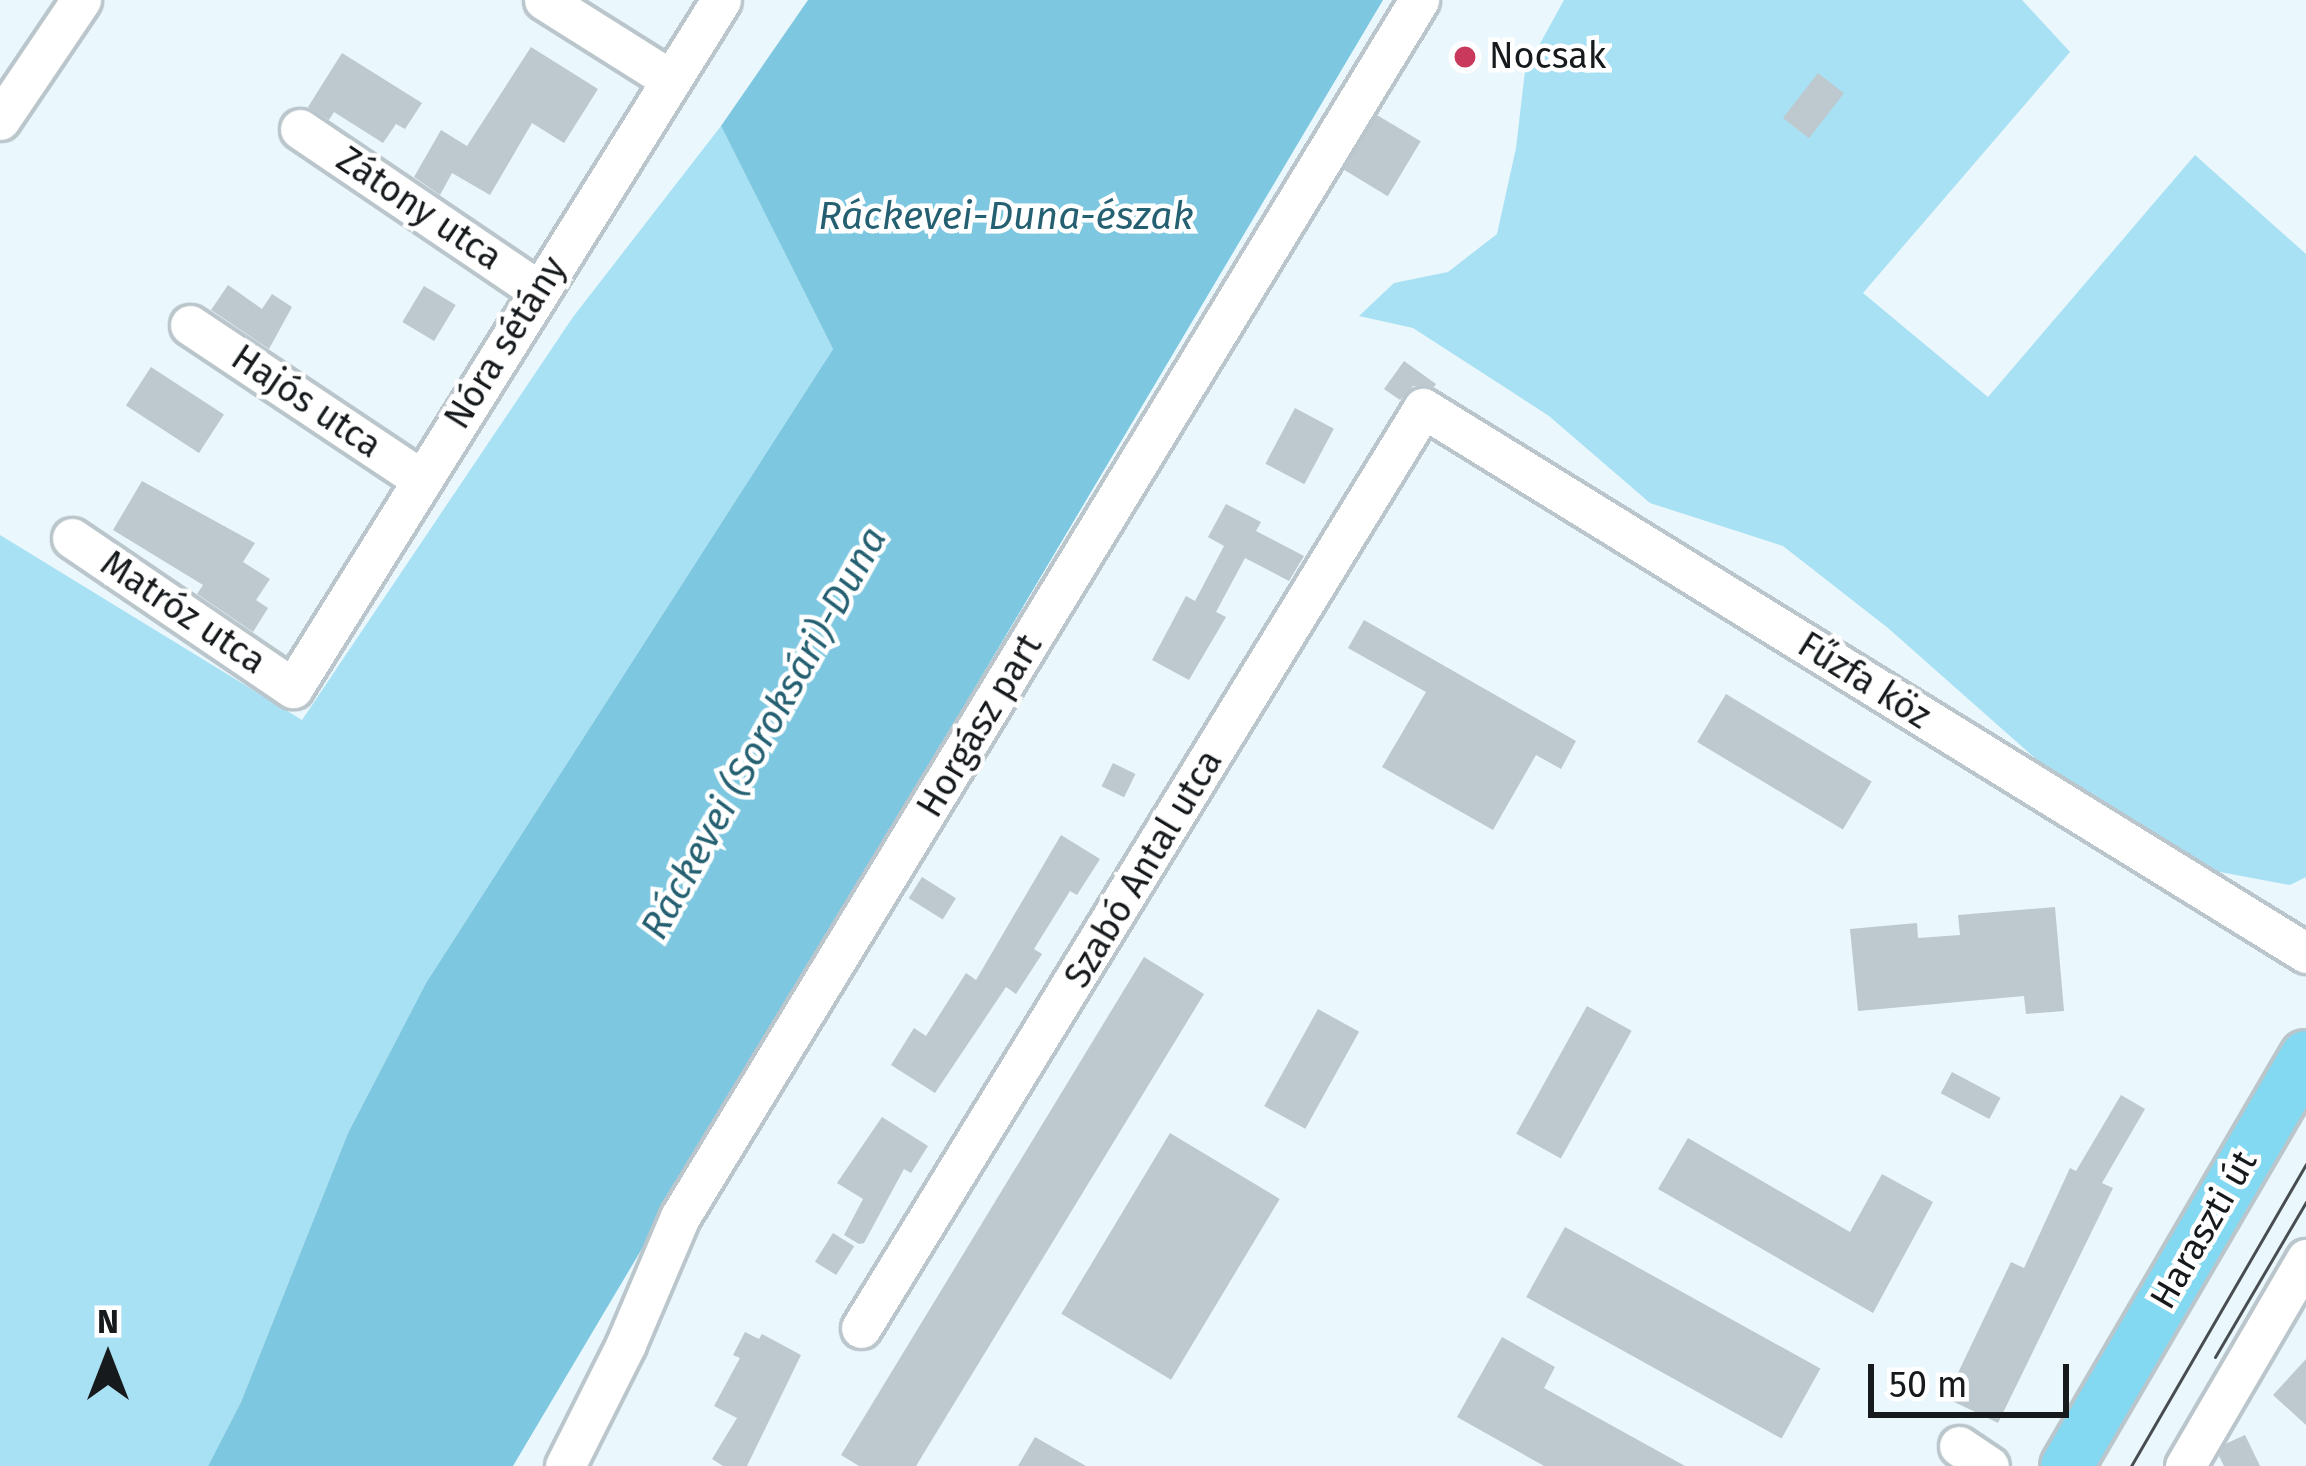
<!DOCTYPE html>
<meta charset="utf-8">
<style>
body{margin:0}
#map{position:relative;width:2306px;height:1466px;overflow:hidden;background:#eaf7fc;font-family:"Fira Sans",sans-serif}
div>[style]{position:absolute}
.green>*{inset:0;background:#a9e1f4}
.water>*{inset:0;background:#7dc7e0}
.building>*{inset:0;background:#bdc9ce;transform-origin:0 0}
.roads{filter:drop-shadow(3px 0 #bac6cb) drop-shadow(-3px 0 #bac6cb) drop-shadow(0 3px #bac6cb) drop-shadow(0 -3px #bac6cb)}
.minor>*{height:39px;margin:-19.5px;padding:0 19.5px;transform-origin:19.5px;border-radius:19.5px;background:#fff}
.major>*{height:51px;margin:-25.5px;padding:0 25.5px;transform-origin:25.5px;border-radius:25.5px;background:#82d9f1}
.tram>*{height:3px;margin:-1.5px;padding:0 1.5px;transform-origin:1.5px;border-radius:1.5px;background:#474d50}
.dots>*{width:33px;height:33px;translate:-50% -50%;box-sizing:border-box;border:6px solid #fff;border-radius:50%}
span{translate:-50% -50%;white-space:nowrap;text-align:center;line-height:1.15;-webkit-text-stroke:9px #fff;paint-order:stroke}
.poi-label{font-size:36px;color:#161a1c}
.left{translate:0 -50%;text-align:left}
.street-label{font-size:36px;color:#161a1c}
.water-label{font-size:39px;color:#246071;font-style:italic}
.north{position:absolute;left:48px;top:1298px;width:120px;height:120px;-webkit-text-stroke:9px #fff;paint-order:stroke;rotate:0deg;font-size:33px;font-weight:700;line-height:48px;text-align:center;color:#161a1c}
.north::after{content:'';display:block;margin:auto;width:42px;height:54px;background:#161a1c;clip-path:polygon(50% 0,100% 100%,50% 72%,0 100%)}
.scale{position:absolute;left:1868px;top:1364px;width:201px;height:54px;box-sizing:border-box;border:6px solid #161a1c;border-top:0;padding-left:15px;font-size:36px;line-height:42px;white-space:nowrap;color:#161a1c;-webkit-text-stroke:9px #fff;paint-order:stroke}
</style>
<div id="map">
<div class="green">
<div style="clip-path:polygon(1564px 0,2022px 0,2070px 52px,1863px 293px,1988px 397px,2195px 155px,2306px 254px,2306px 877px,2290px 885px,2204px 869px,2053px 774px,1888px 628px,1783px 546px,1650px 503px,1549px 416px,1413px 328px,1359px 316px,1394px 283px,1448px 272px,1497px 234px,1516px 148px,1525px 71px)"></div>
<div style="clip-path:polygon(721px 126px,833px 349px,426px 983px,348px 1133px,241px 1402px,208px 1466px,0 1466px,0 535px,302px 720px,573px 317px)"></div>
</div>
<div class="water">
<div style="clip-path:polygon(808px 0,1383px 0,513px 1466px,208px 1466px,241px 1402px,348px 1133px,426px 983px,833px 349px,721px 126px)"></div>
</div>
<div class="building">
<div style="clip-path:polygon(531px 47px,598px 89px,564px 143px,532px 123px,490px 195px,452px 173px,440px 195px,414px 177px,441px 130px,467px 146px)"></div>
<div style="clip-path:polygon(342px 53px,422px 103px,405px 129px,396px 124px,383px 143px,334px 112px,329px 120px,308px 107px)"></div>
<div style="left:1818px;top:73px;width:33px;height:57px;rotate:38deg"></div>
<div style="left:1377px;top:115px;width:51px;height:64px;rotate:31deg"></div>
<div style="clip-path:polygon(228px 285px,262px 309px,272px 294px,292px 307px,269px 349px,211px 310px)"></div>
<div style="left:424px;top:286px;width:37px;height:42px;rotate:31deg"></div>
<div style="clip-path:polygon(1404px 361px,1436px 384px,1434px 387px,1413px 386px,1400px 400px,1384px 389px)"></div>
<div style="left:151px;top:367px;width:87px;height:46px;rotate:33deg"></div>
<div style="left:1295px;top:408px;width:44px;height:63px;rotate:28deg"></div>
<div style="clip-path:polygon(142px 481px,255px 543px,243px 562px,270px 579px,256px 600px,268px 608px,253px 632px,197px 594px,203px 585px,113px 530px)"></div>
<div style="clip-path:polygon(1226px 504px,1261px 522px,1256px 531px,1304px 556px,1289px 581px,1245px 558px,1216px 612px,1226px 617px,1189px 680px,1152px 660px,1186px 596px,1195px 601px,1224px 546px,1208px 537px)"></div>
<div style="clip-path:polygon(1364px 620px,1576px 741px,1561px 769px,1536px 755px,1493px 830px,1382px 767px,1426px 692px,1348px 648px)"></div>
<div style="left:1726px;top:694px;width:170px;height:56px;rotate:31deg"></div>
<div style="left:1113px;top:763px;width:25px;height:26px;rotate:26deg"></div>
<div style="clip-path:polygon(1061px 835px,1100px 859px,1077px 895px,1070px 891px,1034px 949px,1042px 954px,1016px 994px,1006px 987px,935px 1093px,891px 1065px,914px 1028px,926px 1036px,966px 973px,976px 980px)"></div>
<div style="left:922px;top:877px;width:40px;height:25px;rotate:32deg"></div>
<div style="clip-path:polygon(2055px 907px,2064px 1011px,2026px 1014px,2024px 996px,1858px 1011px,1850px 929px,1917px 923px,1918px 938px,1960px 935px,1958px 915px)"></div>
<div style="clip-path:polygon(1144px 957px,1204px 994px,916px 1466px,859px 1466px,841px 1455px)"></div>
<div style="left:1587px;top:1006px;width:51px;height:146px;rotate:29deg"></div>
<div style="left:1318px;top:1009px;width:47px;height:111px;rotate:29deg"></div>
<div style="left:1952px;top:1072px;width:55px;height:24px;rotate:28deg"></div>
<div style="clip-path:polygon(2121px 1095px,2145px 1109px,2102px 1183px,2113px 1188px,1998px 1423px,1946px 1398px,2011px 1262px,2024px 1268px,2070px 1168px,2076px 1171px)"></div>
<div style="clip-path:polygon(882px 1117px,928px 1146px,911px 1173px,904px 1169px,864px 1243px,859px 1244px,844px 1235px,863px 1199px,837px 1183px)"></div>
<div style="left:1170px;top:1133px;width:128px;height:211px;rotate:31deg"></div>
<div style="clip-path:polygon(1688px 1138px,1850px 1232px,1882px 1174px,1933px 1202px,1873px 1313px,1658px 1189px)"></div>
<div style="left:1565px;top:1227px;width:292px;height:80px;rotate:29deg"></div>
<div style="left:833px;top:1233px;width:25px;height:34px;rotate:32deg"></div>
<div style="clip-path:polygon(745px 1332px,759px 1339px,762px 1334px,801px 1355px,747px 1466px,723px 1466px,712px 1459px,737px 1418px,714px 1406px,740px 1358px,733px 1355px)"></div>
<div style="clip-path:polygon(1502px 1337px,1555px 1367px,1544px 1388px,1685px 1466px,1544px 1466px,1457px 1417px)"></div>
<div style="clip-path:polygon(2306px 1359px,2306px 1425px,2273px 1395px)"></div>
<div style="clip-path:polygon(2245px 1435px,2260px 1466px,2224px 1466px,2219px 1456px,2225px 1444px)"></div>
<div style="clip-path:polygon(1035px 1437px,1086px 1466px,1018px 1466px)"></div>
</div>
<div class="roads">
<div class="minor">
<div style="left:544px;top:0;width:150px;rotate:32.2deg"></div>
<div style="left:0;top:120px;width:145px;rotate:-56deg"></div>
<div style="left:300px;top:129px;width:287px;rotate:34.1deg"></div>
<div style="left:190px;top:325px;width:279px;rotate:33.7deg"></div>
<div style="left:72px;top:538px;width:267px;rotate:34.2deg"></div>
<div style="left:293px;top:688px;width:810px;rotate:-58.11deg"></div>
<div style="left:861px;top:1328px;width:1078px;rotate:-58.58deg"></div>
<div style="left:1423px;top:408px;width:1038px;rotate:31.68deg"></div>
<div style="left:1959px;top:1446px;width:36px;rotate:34deg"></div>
<div style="left:565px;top:1466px;width:136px;rotate:-63.4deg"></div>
<div style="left:626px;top:1344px;width:138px;rotate:-67deg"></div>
<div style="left:680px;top:1217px;width:1424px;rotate:-58.73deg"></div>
<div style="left:2185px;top:1466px;width:240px;rotate:-59.7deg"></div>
</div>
<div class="major">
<div style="left:2066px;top:1466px;width:475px;rotate:-59.7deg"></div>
</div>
</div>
<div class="tram">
<div style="left:2215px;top:1357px;width:180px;rotate:-59.6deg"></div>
<div style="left:2131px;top:1466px;width:349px;rotate:-59.9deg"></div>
</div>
<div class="dots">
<div style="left:1465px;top:57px;background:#c8395b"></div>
</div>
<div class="poi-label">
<span class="left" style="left:1489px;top:57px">Nocsak</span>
</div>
<div class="street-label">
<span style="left:419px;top:209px;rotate:34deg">Zátony utca</span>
<span style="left:506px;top:343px;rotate:-58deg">Nóra sétány</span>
<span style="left:306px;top:402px;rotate:34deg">Hajós utca</span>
<span style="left:183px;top:613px;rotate:34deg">Matróz utca</span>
<span style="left:1864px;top:681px;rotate:32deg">Fűzfa köz</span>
<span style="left:980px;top:726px;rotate:-59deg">Horgász part</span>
<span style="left:1144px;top:869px;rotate:-59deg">Szabó Antal utca</span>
<span style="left:2204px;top:1230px;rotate:-60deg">Haraszti út</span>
</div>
<div class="water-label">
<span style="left:1006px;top:216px">Ráckevei-Duna-észak</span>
<span style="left:764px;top:733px;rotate:-61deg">Ráckevei (Soroksári)-Duna</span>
</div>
<div class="north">N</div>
<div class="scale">50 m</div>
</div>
